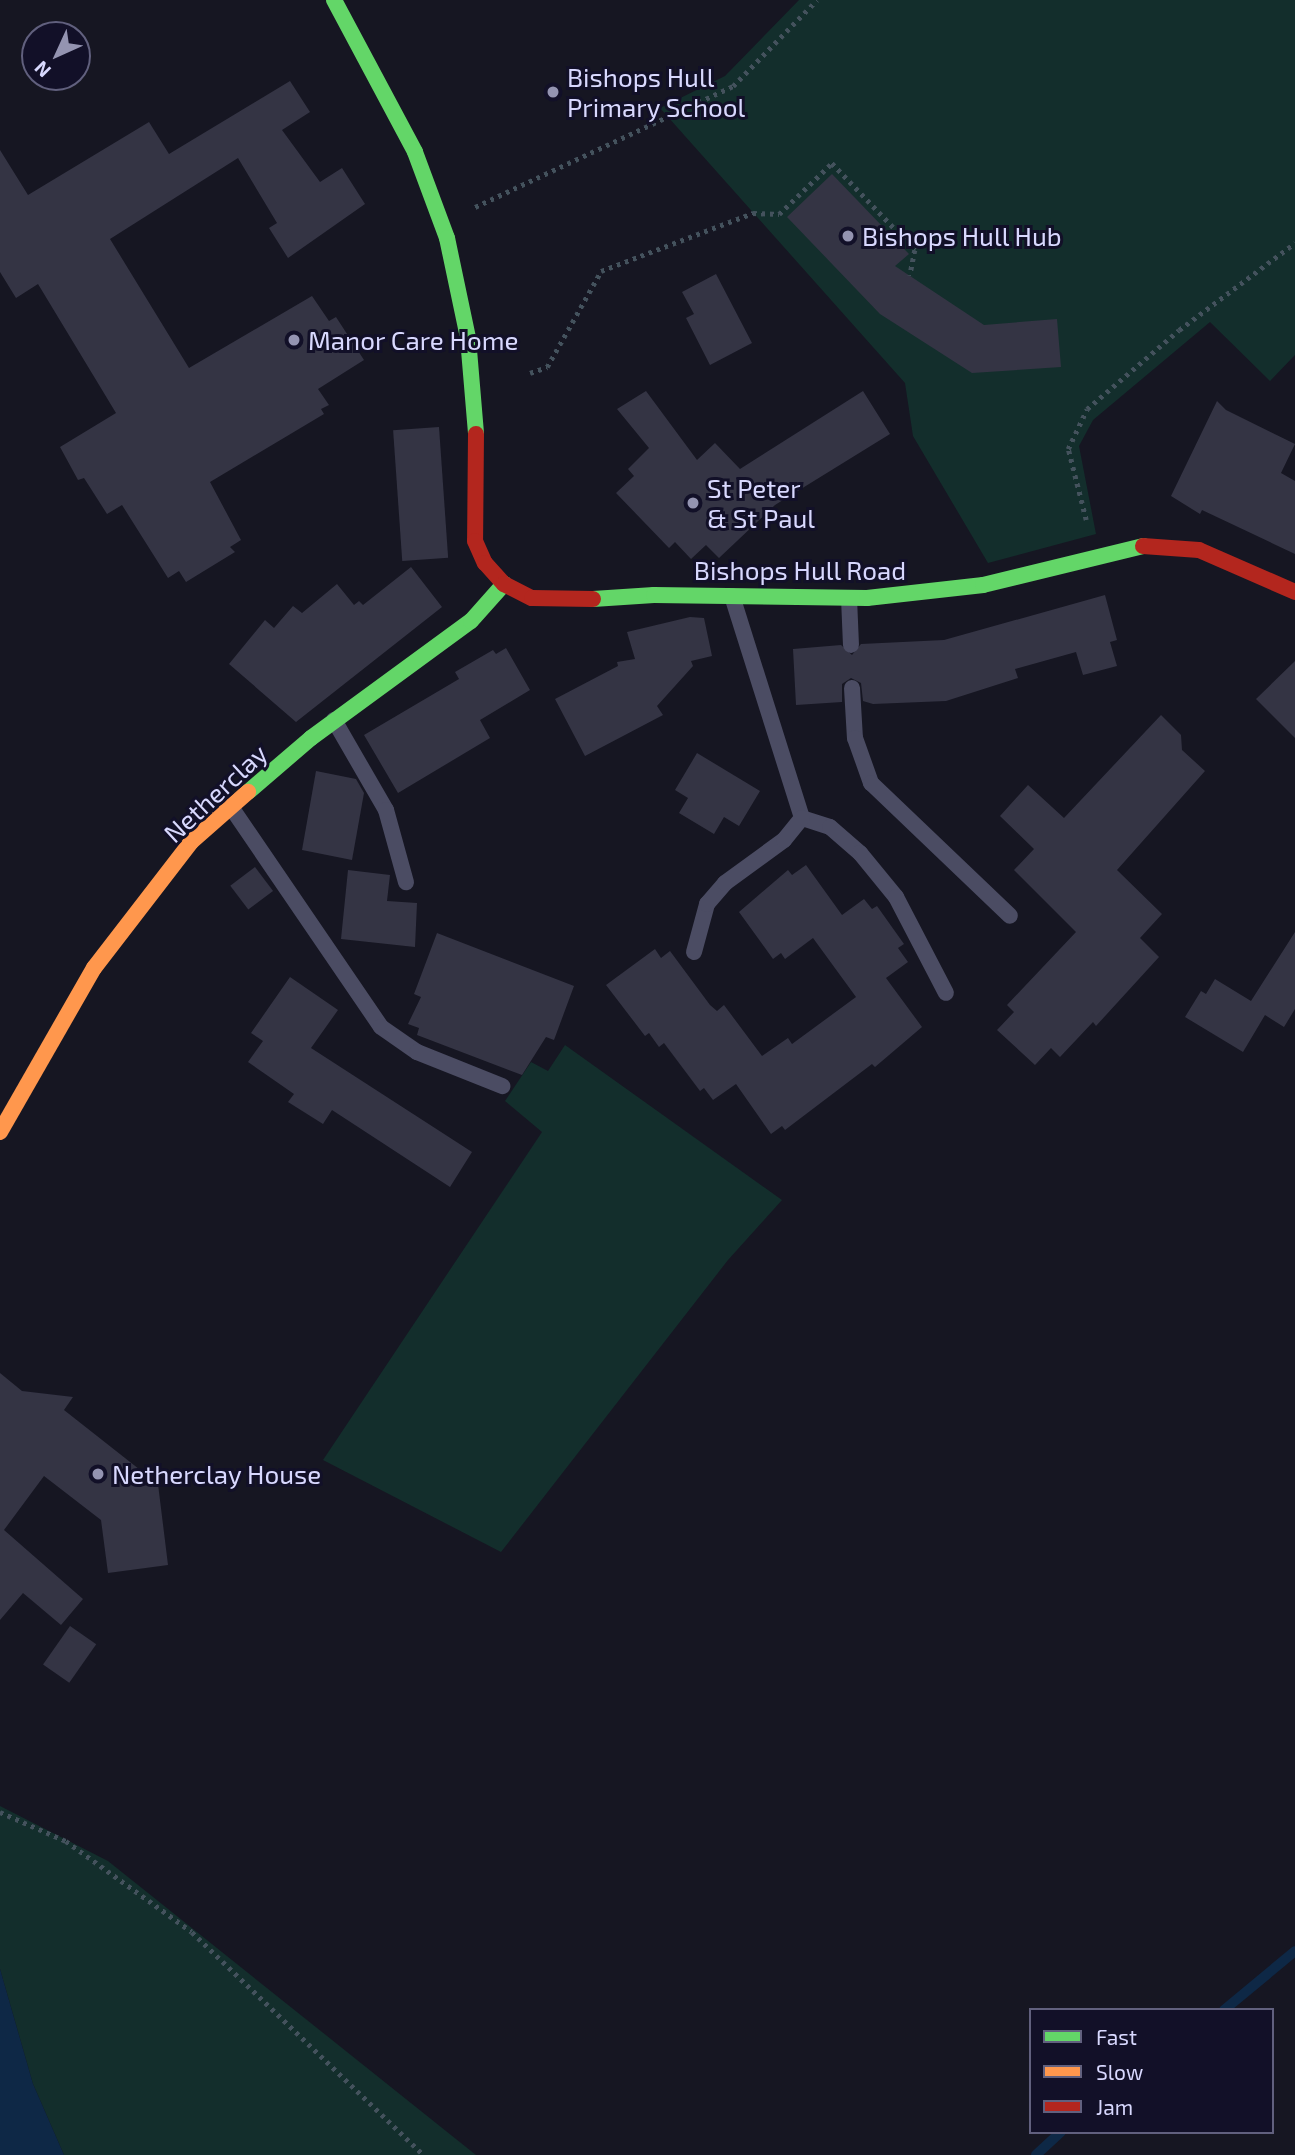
<!DOCTYPE html>
<style>
body{margin:0}
#map{position:relative;width:1295px;height:2155px;overflow:hidden;background:#161622;font-family:"Exo 2",sans-serif}
div>[style]{position:absolute}
.green>*{inset:0;background:#132e2c}
.water>*{inset:0;background:#0e2846}
.stream>*{height:10px;margin:-5px;padding:0 5px;transform-origin:5px;border-radius:5px;background:#0e2846}
.building>*{inset:0;background:#343444;transform-origin:0 0}
.path>*{height:4.5px;margin-top:-2.25px;transform-origin:0;background:repeating-linear-gradient(90deg,#44525d 0 3.5px,transparent 0 8.5px)}
.lane>*{height:16px;margin:-8px;padding:0 8px;transform-origin:8px;border-radius:8px;background:#4b4c63}
.fast>*{height:16px;margin:-8px;padding:0 8px;transform-origin:8px;border-radius:8px;background:#63d668}
.slow>*{height:16px;margin:-8px;padding:0 8px;transform-origin:8px;border-radius:8px;background:#ff974d}
.jam>*{height:16px;margin:-8px;padding:0 8px;transform-origin:8px;border-radius:8px;background:#b3261e}
.dots>*{width:19px;height:19px;translate:-50% -50%;box-sizing:border-box;border:4px solid #121028;border-radius:50%}
span{translate:-50% -50%;white-space:nowrap;text-align:center;line-height:1.15;-webkit-text-stroke:6px #121028;paint-order:stroke}
.poi-label{font-size:26px;color:#d8d8fe}
.left{translate:0 -50%;text-align:left}
.street-label{font-size:26px;color:#d8d8fe}
.legend{position:absolute;left:1029px;top:2008px;width:245px;height:126px;box-sizing:border-box;background:#121028;border:2px solid #61607e;margin:0;padding:9px 12px;list-style:none;font-size:21px;color:#d8d8fe}
.legend li{display:flex;align-items:center;gap:14px;height:35px}
.legend b{width:35px;border:2px solid #61607e}
.north{position:absolute;left:21px;top:21px;width:70px;height:70px;box-sizing:border-box;background:#121028;border:2px solid #61607e;border-radius:50%;rotate:225deg;font-size:19px;font-weight:700;line-height:28px;text-align:center;color:#d8d8fe}
.north::after{content:'';display:block;margin:auto;width:24px;height:32px;background:#9494b1;clip-path:polygon(50% 0,100% 100%,50% 72%,0 100%)}
</style>
<div id="map">
<div class="green">
<div style="clip-path:polygon(799px 0,1295px 0,1295px 355px,1270px 381px,1210px 322px,1093px 420px,1079px 446px,1096px 534px,988px 563px,913px 436px,905px 383px,660px 108px,725px 76px)"></div>
<div style="clip-path:polygon(565px 1045px,782px 1200px,728px 1260px,501px 1552px,323px 1460px,542px 1132px,505px 1101px,531px 1062px,548px 1071px)"></div>
<div style="clip-path:polygon(0 1806px,108px 1861px,476px 2155px,64px 2155px,33px 2084px,0 1969px)"></div>
</div>
<div class="water">
<div style="clip-path:polygon(0 1969px,33px 2084px,64px 2155px,0 2155px)"></div>
</div>
<div class="stream">
<div style="left:1224px;top:2010px;width:92px;rotate:-39.7deg"></div>
<div style="left:1036px;top:2155px;width:34px;rotate:-43deg"></div>
</div>
<div class="building">
<div style="clip-path:polygon(290px 81px,310px 112px,282px 130px,320px 182px,342px 168px,365px 204px,288px 258px,269px 228px,277px 223px,238px 158px,110px 239px,189px 368px,312px 296px,329px 321px,336px 317px,364px 360px,318px 389px,329px 405px,321px 409px,324px 414px,210px 482px,241px 540px,230px 547px,235px 552px,186px 582px,179px 571px,168px 578px,122px 505px,107px 514px,84px 478px,78px 480px,60px 447px,116px 413px,38px 284px,16px 298px,0 272px,0 150px,28px 195px,149px 122px,169px 154px)"></div>
<div style="clip-path:polygon(832px 174px,909px 254px,895px 266px,984px 325px,1057px 319px,1061px 367px,972px 373px,880px 314px,787px 217px)"></div>
<div style="clip-path:polygon(716px 274px,752px 343px,710px 365px,686px 318px,694px 314px,682px 292px)"></div>
<div style="clip-path:polygon(646px 391px,697px 460px,715px 443px,740px 469px,863px 391px,890px 434px,775px 505px,719px 558px,706px 545px,691px 559px,675px 542px,669px 548px,616px 493px,634px 476px,628px 469px,649px 448px,617px 409px)"></div>
<div style="clip-path:polygon(1217px 401px,1226px 410px,1295px 444px,1281px 473px,1295px 481px,1295px 554px,1202px 510px,1200px 514px,1171px 496px)"></div>
<div style="left:439px;top:427px;width:131px;height:46px;rotate:86deg"></div>
<div style="clip-path:polygon(411px 567px,442px 607px,296px 722px,229px 664px,265px 620px,274px 628px,293px 606px,302px 613px,337px 584px,354px 605px,359px 601px,363px 605px)"></div>
<div style="clip-path:polygon(1105px 595px,1117px 640px,1110px 642px,1117px 666px,1083px 675px,1076px 652px,1015px 669px,1018px 678px,946px 701px,873px 704px,863px 701px,861px 683px,851px 678px,842px 684px,842px 702px,796px 705px,793px 649px,841px 645px,852px 655px,861px 644px,944px 640px)"></div>
<div style="clip-path:polygon(690px 617px,704px 618px,712px 656px,691px 661px,693px 666px,657px 706px,663px 715px,585px 756px,555px 699px,618px 666px,617px 662px,635px 659px,627px 632px)"></div>
<div style="clip-path:polygon(506px 648px,530px 690px,480px 720px,490px 738px,398px 793px,364px 735px,459px 679px,455px 672px,493px 650px,496px 654px)"></div>
<div style="clip-path:polygon(1295px 661px,1295px 738px,1256px 699px)"></div>
<div style="clip-path:polygon(1161px 715px,1181px 735px,1182px 750px,1205px 771px,1117px 870px,1162px 914px,1140px 938px,1159px 957px,1096px 1026px,1093px 1022px,1060px 1057px,1051px 1048px,1035px 1065px,997px 1030px,1014px 1012px,1007px 1005px,1076px 932px,1014px 870px,1034px 849px,1000px 816px,1028px 785px,1064px 818px)"></div>
<div style="clip-path:polygon(697px 753px,760px 791px,739px 826px,724px 817px,714px 834px,679px 813px,688px 798px,675px 790px)"></div>
<div style="clip-path:polygon(316px 771px,356px 779px,364px 793px,352px 860px,302px 850px)"></div>
<div style="clip-path:polygon(806px 865px,842px 915px,864px 899px,872px 909px,877px 906px,904px 944px,898px 948px,908px 962px,886px 978px,922px 1027px,875px 1067px,872px 1064px,785px 1130px,782px 1126px,771px 1134px,736px 1084px,713px 1100px,704px 1088px,700px 1091px,664px 1043px,659px 1047px,649px 1033px,645px 1036px,606px 985px,655px 949px,661px 958px,670px 951px,710px 1005px,717px 1011px,724px 1005px,762px 1056px,788px 1038px,792px 1044px,856px 997px,813px 938px,785px 959px,781px 953px,773px 959px,739px 912px,788px 870px,792px 875px)"></div>
<div style="left:255px;top:867px;width:30px;height:31px;rotate:53deg"></div>
<div style="clip-path:polygon(348px 870px,390px 875px,387px 901px,417px 903px,415px 947px,341px 939px)"></div>
<div style="clip-path:polygon(1295px 932px,1295px 1009px,1284px 1027px,1265px 1015px,1243px 1052px,1185px 1017px,1201px 991px,1206px 994px,1215px 979px,1251px 1001px)"></div>
<div style="clip-path:polygon(437px 933px,574px 986px,554px 1040px,546px 1037px,522px 1075px,417px 1035px,419px 1028px,408px 1024px,421px 997px,414px 994px)"></div>
<div style="clip-path:polygon(290px 977px,338px 1010px,311px 1048px,472px 1152px,450px 1187px,332px 1110px,323px 1124px,288px 1102px,294px 1094px,248px 1062px,263px 1041px,251px 1033px)"></div>
<div style="clip-path:polygon(0 1373px,22px 1391px,73px 1397px,64px 1410px,158px 1484px,168px 1565px,108px 1573px,101px 1520px,44px 1476px,4px 1530px,83px 1599px,61px 1625px,23px 1593px,0 1620px)"></div>
<div style="left:70px;top:1626px;width:32px;height:47px;rotate:35deg"></div>
</div>
<div class="path">
<div style="left:475px;top:207px;width:285px;rotate:-25.1deg"></div>
<div style="left:733px;top:86px;width:120px;rotate:-45.7deg"></div>
<div style="left:530px;top:373px;width:18px;rotate:-19deg"></div>
<div style="left:547px;top:367px;width:110px;rotate:-60.6deg"></div>
<div style="left:601px;top:271px;width:163px;rotate:-20.9deg"></div>
<div style="left:753px;top:213px;width:26px;rotate:2deg"></div>
<div style="left:779px;top:214px;width:74px;rotate:-43.9deg"></div>
<div style="left:832px;top:163px;width:120px;rotate:46.3deg"></div>
<div style="left:915px;top:250px;width:26px;rotate:101deg"></div>
<div style="left:1086px;top:520px;width:73px;rotate:-104.2deg"></div>
<div style="left:1068px;top:449px;width:44px;rotate:-64.6deg"></div>
<div style="left:1087px;top:409px;width:121px;rotate:-40.7deg"></div>
<div style="left:1179px;top:330px;width:145px;rotate:-36.9deg"></div>
<div style="left:0;top:1812px;width:72px;rotate:23.7deg"></div>
<div style="left:66px;top:1841px;width:155px;rotate:35.8deg"></div>
<div style="left:192px;top:1932px;width:322px;rotate:43.9deg"></div>
</div>
<div class="lane">
<div style="left:732px;top:596px;width:233px;rotate:72.5deg"></div>
<div style="left:802px;top:818px;width:29px;rotate:18deg"></div>
<div style="left:830px;top:827px;width:40px;rotate:41deg"></div>
<div style="left:860px;top:853px;width:57px;rotate:50.7deg"></div>
<div style="left:896px;top:897px;width:108px;rotate:62.5deg"></div>
<div style="left:849px;top:598px;width:47px;rotate:87.6deg"></div>
<div style="left:852px;top:688px;width:50px;rotate:86.6deg"></div>
<div style="left:855px;top:738px;width:48px;rotate:70.4deg"></div>
<div style="left:871px;top:783px;width:192px;rotate:43.7deg"></div>
<div style="left:334px;top:720px;width:104px;rotate:60deg"></div>
<div style="left:386px;top:810px;width:75px;rotate:74.5deg"></div>
<div style="left:231px;top:807px;width:266px;rotate:55.7deg"></div>
<div style="left:381px;top:1027px;width:44px;rotate:34.8deg"></div>
<div style="left:417px;top:1052px;width:92px;rotate:21.8deg"></div>
<div style="left:694px;top:952px;width:50px;rotate:-74.8deg"></div>
<div style="left:707px;top:904px;width:28px;rotate:-49deg"></div>
<div style="left:725px;top:883px;width:73px;rotate:-36.1deg"></div>
<div style="left:784px;top:840px;width:28px;rotate:-51deg"></div>
</div>
<div class="fast">
<div style="left:334px;top:0;width:172px;rotate:61.9deg"></div>
<div style="left:415px;top:152px;width:92px;rotate:69.6deg"></div>
<div style="left:447px;top:238px;width:102px;rotate:78.1deg"></div>
<div style="left:468px;top:338px;width:96px;rotate:85.2deg"></div>
<div style="left:593px;top:599px;width:61px;rotate:-3.8deg"></div>
<div style="left:654px;top:595px;width:213px;rotate:0.8deg"></div>
<div style="left:867px;top:598px;width:117px;rotate:-6.4deg"></div>
<div style="left:983px;top:585px;width:165px;rotate:-13.7deg"></div>
<div style="left:248px;top:792px;width:83px;rotate:-40.6deg"></div>
<div style="left:311px;top:738px;width:198px;rotate:-36.2deg"></div>
<div style="left:471px;top:621px;width:50px;rotate:-48.3deg"></div>
</div>
<div class="slow">
<div style="left:0;top:1132px;width:189px;rotate:-60.2deg"></div>
<div style="left:94px;top:968px;width:159px;rotate:-52.4deg"></div>
<div style="left:191px;top:842px;width:76px;rotate:-41.3deg"></div>
</div>
<div class="jam">
<div style="left:476px;top:434px;width:107px;rotate:90.5deg"></div>
<div style="left:475px;top:541px;width:24px;rotate:66deg"></div>
<div style="left:485px;top:563px;width:28px;rotate:48deg"></div>
<div style="left:504px;top:584px;width:31px;rotate:27deg"></div>
<div style="left:532px;top:598px;width:61px;rotate:0.9deg"></div>
<div style="left:1143px;top:546px;width:56px;rotate:4.1deg"></div>
<div style="left:1199px;top:550px;width:105px;rotate:23.6deg"></div>
</div>
<div class="dots">
<div style="left:553px;top:92px;background:#9494b1"></div>
<div style="left:848px;top:236px;background:#9494b1"></div>
<div style="left:294px;top:340px;background:#9494b1"></div>
<div style="left:693px;top:503px;background:#9494b1"></div>
<div style="left:98px;top:1474px;background:#9494b1"></div>
</div>
<div class="poi-label">
<span class="left" style="left:567px;top:92px">Bishops Hull<br>Primary School</span>
<span class="left" style="left:862px;top:236px">Bishops Hull Hub</span>
<span class="left" style="left:308px;top:340px">Manor Care Home</span>
<span class="left" style="left:707px;top:503px">St Peter<br>&amp; St Paul</span>
<span class="left" style="left:112px;top:1474px">Netherclay House</span>
</div>
<div class="street-label">
<span style="left:800px;top:570px">Bishops Hull Road</span>
<span style="left:215px;top:793px;rotate:-43deg">Netherclay</span>
</div>
<ul class="legend">
<li><b style="height:9px;background:#63d668"></b>Fast</li>
<li><b style="height:9px;background:#ff974d"></b>Slow</li>
<li><b style="height:9px;background:#b3261e"></b>Jam</li>
</ul>
<div class="north">N</div>
</div>
